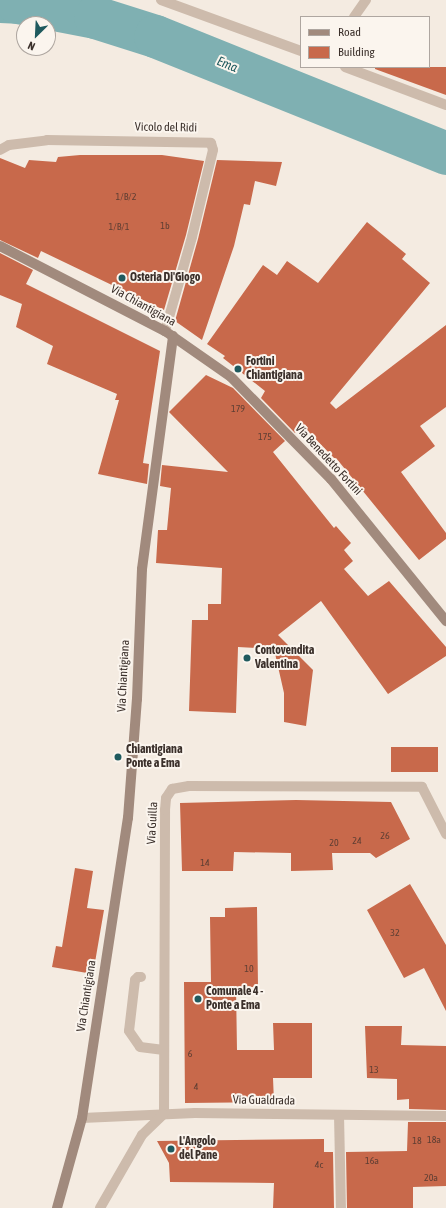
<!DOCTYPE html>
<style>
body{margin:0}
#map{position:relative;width:446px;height:1208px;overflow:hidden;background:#f4ebe1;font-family:"Asap Condensed",sans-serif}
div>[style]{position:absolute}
.river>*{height:43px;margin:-21.5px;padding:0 21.5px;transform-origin:21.5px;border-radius:21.5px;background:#7fb0b2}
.building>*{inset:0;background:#c8694b;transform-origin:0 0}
.street>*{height:10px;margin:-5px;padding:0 5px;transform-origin:5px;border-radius:5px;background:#cdbbac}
.secondary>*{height:10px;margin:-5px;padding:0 5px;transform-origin:5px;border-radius:5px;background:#a18a7d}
.dots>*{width:11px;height:11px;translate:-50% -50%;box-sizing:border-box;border:2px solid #fbf5ee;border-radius:50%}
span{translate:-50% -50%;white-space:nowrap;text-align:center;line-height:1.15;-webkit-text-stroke:4px #fbf5ee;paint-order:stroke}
.number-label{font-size:10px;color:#5e3e33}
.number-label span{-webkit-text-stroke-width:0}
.street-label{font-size:12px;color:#3b302b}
.poi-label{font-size:12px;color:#3b302b;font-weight:700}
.left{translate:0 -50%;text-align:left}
.water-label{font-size:13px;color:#1f5a5e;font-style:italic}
.legend{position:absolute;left:300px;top:16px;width:130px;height:52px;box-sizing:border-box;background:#fbf5ee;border:1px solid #aea6a0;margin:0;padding:5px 7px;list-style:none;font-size:12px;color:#3b302b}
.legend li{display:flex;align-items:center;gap:8px;height:20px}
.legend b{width:20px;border:1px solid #aea6a0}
.north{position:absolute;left:16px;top:16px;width:40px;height:40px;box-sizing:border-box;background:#fbf5ee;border:1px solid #aea6a0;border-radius:50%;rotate:204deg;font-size:11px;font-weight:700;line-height:16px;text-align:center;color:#3b302b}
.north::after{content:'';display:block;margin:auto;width:14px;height:18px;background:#1f5a5e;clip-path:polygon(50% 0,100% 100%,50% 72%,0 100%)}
</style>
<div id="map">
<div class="river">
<div style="left:0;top:1px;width:17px;rotate:3deg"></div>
<div style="left:17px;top:2px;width:79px;rotate:10.9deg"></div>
<div style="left:95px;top:17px;width:63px;rotate:17.6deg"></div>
<div style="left:155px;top:36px;width:314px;rotate:21.9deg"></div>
</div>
<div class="building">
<div style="clip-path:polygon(375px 67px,446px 67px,446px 95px,375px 69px)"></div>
<div style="clip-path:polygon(80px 155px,162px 155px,204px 161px,186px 235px,164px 310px,41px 251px,38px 258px,0 240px,0 158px,25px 168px,29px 160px,56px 162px,58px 157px)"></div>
<div style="clip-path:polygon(217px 160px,282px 162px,276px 186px,255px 181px,250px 205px,244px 204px,234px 246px,202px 340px,175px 321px,198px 239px)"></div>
<div style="clip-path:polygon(367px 222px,406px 254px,402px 259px,430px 283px,330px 403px,336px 409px,446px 325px,446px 407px,420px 426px,435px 446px,401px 472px,446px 533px,446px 539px,419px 560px,336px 458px,335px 459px,303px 426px,295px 433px,261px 398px,265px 391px,223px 358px,225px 356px,207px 344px,263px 265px,277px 275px,287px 261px,318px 283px)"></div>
<div style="clip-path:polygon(0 253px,33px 270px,26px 284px,160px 351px,143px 463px,149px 464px,147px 484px,98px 474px,119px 400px,115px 400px,117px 394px,47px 364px,53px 346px,16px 327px,22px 304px,0 295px)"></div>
<div style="clip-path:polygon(206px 375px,233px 388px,285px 441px,273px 452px,334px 528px,336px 526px,351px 543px,344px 550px,353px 561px,344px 569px,368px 596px,389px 581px,446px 647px,446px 656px,388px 694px,321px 601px,278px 635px,313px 670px,306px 726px,284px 722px,284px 693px,274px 649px,238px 647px,236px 713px,189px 711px,192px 620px,208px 620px,208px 604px,221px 604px,222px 568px,156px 563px,158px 530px,167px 530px,171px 488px,160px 486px,162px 465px,228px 472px,169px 412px)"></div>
<div style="left:391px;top:747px;width:47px;height:25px"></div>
<div style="clip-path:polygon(296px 800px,391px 802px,410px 839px,376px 858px,370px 853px,332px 853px,333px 870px,291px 871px,291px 853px,234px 852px,233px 871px,182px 871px,180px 803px)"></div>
<div style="clip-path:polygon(75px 868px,93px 871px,87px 908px,104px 910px,93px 974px,52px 967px,56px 946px,62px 947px)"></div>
<div style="clip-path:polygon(410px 884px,446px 945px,446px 1011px,424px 968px,404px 978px,367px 910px)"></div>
<div style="clip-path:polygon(257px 907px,258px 987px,236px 987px,237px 1050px,274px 1050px,273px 1023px,312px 1023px,312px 1078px,273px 1078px,274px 1102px,185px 1103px,184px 982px,211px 982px,210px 917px,225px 917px,225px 908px)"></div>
<div style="clip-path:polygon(365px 1026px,402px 1026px,401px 1045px,446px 1046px,446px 1110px,409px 1109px,409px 1099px,397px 1100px,397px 1079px,367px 1078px)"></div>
<div style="clip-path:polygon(408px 1122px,446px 1122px,446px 1186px,413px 1187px,413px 1208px,347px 1208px,346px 1152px,407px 1151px)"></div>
<div style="clip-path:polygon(324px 1139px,324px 1152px,333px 1152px,334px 1208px,273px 1208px,274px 1183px,170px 1182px,169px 1163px,157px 1141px)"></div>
</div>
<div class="street">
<div style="left:161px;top:0;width:149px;rotate:20deg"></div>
<div style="left:354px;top:17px;width:21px;rotate:-55deg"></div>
<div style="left:345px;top:67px;width:108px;rotate:20.6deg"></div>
<div style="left:0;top:150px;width:10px;rotate:-29deg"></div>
<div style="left:9px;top:145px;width:38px;rotate:-7deg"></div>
<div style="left:47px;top:140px;width:164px;rotate:1deg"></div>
<div style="left:211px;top:143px;width:7px;rotate:74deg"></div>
<div style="left:213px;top:150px;width:89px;rotate:103.6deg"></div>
<div style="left:192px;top:237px;width:98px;rotate:106deg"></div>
<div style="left:141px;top:977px;width:3px;rotate:180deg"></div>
<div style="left:138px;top:977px;width:4px;rotate:135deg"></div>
<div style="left:135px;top:980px;width:51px;rotate:96.7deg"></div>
<div style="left:129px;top:1031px;width:19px;rotate:55deg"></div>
<div style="left:140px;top:1047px;width:24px;rotate:7deg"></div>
<div style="left:164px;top:1114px;width:304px;rotate:-89.8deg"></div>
<div style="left:165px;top:810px;width:12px;rotate:-85deg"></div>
<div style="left:166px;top:798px;width:11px;rotate:-56deg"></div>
<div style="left:172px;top:789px;width:17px;rotate:-10deg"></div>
<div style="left:189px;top:786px;width:233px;rotate:0.2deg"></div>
<div style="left:422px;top:787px;width:53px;rotate:62.9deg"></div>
<div style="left:339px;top:1115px;width:93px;rotate:88.8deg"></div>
<div style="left:82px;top:1118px;width:113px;rotate:-2.5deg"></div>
<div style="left:195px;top:1113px;width:251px;rotate:0.7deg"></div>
<div style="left:100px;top:1208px;width:84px;rotate:-60.1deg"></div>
<div style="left:142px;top:1135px;width:30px;rotate:-44deg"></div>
</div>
<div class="secondary">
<div style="left:0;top:246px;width:186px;rotate:27.3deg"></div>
<div style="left:165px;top:331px;width:80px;rotate:34.9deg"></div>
<div style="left:231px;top:377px;width:143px;rotate:45.6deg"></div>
<div style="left:331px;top:479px;width:183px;rotate:51deg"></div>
<div style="left:57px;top:1208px;width:93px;rotate:-74.5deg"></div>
<div style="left:82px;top:1118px;width:304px;rotate:-81.3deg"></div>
<div style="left:128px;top:818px;width:119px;rotate:-85.7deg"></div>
<div style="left:137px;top:699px;width:130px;rotate:-87.8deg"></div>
<div style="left:142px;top:569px;width:235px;rotate:-82.4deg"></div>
</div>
<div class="dots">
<div style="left:122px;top:278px;background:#1f5a5e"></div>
<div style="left:238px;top:369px;background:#1f5a5e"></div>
<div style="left:247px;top:658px;background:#1f5a5e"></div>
<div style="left:118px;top:757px;background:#1f5a5e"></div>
<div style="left:198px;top:999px;background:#1f5a5e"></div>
<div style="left:171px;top:1149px;background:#1f5a5e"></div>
</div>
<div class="number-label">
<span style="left:126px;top:197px">1/B/2</span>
<span style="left:165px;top:226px">1b</span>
<span style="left:119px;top:227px">1/B/1</span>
<span style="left:238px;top:409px">179</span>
<span style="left:265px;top:437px">175</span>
<span style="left:385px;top:836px">26</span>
<span style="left:357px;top:841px">24</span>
<span style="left:334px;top:843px">20</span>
<span style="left:205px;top:863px">14</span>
<span style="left:395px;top:933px">32</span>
<span style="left:249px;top:969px">10</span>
<span style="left:190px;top:1054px">6</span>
<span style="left:374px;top:1070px">13</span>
<span style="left:196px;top:1087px">4</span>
<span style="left:434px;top:1140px">18a</span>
<span style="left:417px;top:1141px">18</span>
<span style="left:372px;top:1161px">16a</span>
<span style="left:319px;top:1165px">4c</span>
<span style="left:431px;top:1178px">20a</span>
</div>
<div class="street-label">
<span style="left:166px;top:128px;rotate:1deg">Vicolo del Ridi</span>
<span style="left:143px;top:306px;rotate:29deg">Via Chiantigiana</span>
<span style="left:328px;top:460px;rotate:47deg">Via Benedetto Fortini</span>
<span style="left:124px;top:676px;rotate:-87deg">Via Chiantigiana</span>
<span style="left:153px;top:823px;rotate:-87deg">Via Guilla</span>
<span style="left:87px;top:996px;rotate:-81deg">Via Chiantigiana</span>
<span style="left:264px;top:1101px;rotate:1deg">Via Gualdrada</span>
</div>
<div class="poi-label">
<span class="left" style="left:130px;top:278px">Osteria Di'Giogo</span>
<span class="left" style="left:246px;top:369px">Fortini<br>Chiantigiana</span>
<span class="left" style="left:255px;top:658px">Contovendita<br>Valentina</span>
<span class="left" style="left:126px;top:757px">Chiantigiana<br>Ponte a Ema</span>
<span class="left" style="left:206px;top:999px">Comunale 4 -<br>Ponte a Ema</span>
<span class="left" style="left:179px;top:1149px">L'Angolo<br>del Pane</span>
</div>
<div class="water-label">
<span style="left:227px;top:65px;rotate:22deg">Ema</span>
</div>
<ul class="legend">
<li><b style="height:5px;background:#a18a7d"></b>Road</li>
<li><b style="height:11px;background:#c8694b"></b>Building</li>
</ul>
<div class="north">N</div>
</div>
